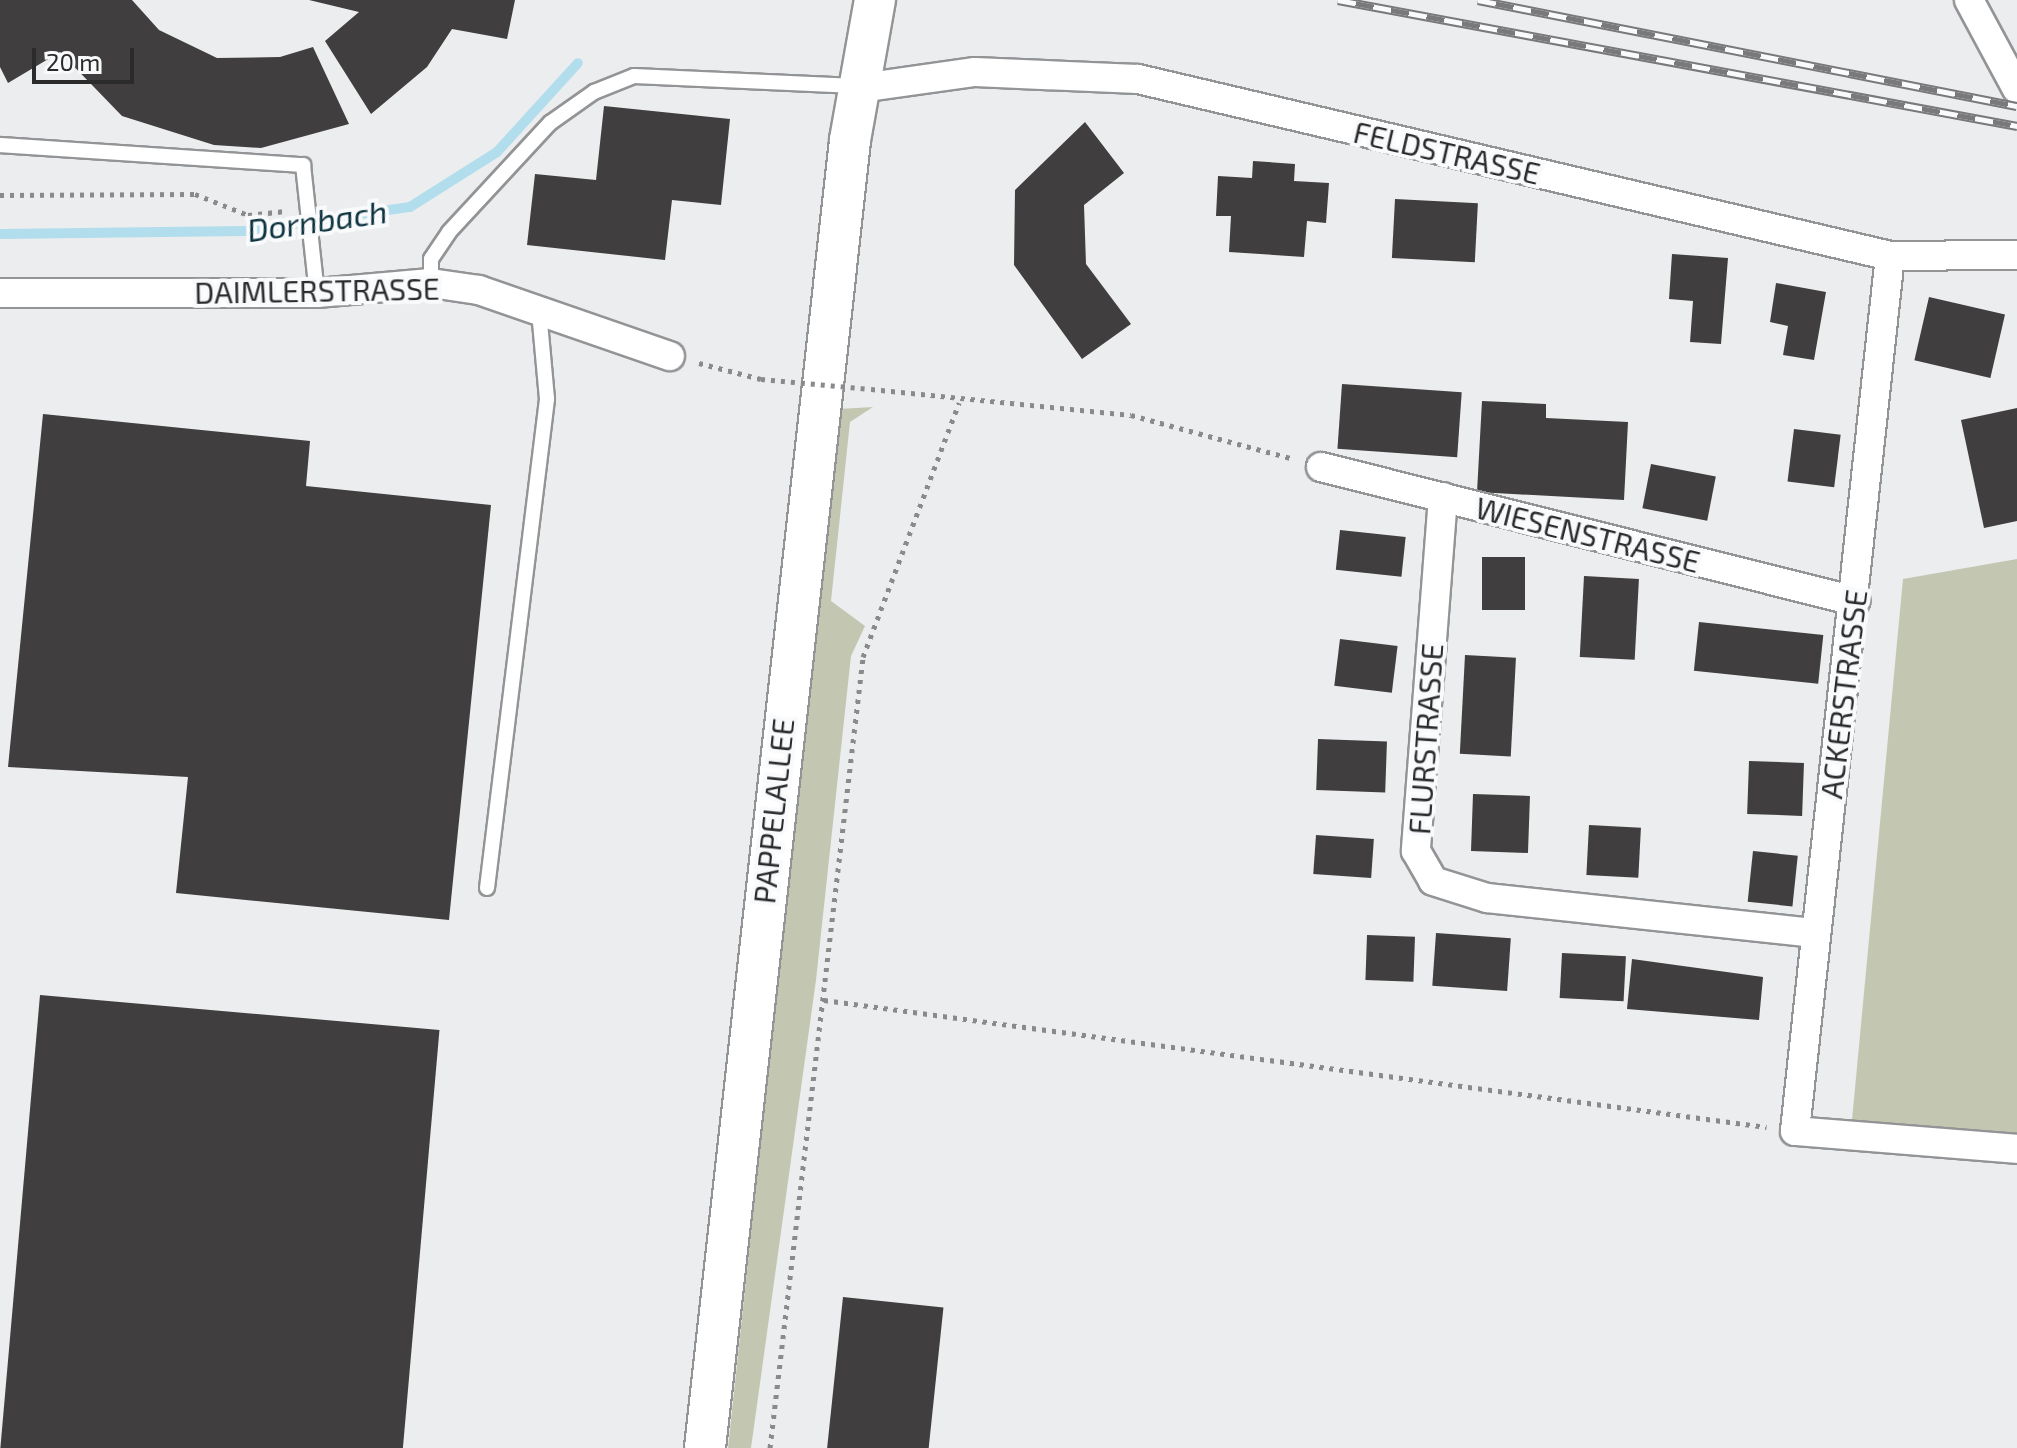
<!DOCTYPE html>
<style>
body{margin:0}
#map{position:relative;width:2017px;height:1448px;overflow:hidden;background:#ecedef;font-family:"Exo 2",sans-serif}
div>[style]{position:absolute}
.green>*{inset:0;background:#c3c7b1}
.stream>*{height:10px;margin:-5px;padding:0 5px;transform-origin:5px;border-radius:5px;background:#b2ddec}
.building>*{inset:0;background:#403e3e;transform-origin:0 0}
.path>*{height:5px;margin-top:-2.5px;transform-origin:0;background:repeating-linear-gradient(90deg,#8a8a8c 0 4px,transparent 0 10px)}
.roads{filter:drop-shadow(2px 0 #939496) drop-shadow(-2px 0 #939496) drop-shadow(0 2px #939496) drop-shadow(0 -2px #939496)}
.lane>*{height:14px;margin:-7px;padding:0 7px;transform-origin:7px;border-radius:7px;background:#fff}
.street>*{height:28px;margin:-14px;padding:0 14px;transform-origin:14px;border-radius:14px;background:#fff}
.secondary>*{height:40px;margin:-20px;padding:0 20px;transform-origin:20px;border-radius:20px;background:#fff}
.rail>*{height:9px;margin-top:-4.5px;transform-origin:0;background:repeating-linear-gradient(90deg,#f9fafc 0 18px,#79797b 0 36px);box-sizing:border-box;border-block:2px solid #79797b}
.path-bridge>*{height:5px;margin-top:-2.5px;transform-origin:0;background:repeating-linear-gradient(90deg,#8a8a8c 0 4px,transparent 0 10px)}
span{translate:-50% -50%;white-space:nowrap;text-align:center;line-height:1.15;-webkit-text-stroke:8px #f9fafc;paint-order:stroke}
.street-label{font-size:30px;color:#2b2b2c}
.water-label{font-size:32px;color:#0c333f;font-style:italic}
.scale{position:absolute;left:32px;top:48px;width:102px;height:36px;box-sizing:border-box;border:4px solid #2b2b2c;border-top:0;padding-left:10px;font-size:24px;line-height:28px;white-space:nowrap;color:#2b2b2c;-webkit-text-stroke:6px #f9fafc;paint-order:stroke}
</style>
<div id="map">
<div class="green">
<div style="clip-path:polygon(873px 407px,850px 422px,831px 601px,865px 626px,851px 656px,816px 980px,751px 1448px,728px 1448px,839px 409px)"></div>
<div style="clip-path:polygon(2017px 559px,2017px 1138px,1852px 1120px,1903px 579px)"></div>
</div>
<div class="stream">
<div style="left:0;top:234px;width:245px;rotate:-0.7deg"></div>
<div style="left:245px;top:231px;width:167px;rotate:-8.3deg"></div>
<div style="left:410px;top:207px;width:103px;rotate:-32.3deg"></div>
<div style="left:497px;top:152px;width:120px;rotate:-47.7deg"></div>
</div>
<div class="building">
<div style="clip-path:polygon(0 0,132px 0,159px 30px,217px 58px,280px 57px,313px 47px,349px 124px,261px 148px,214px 145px,122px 116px,60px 52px,8px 83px,0 67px)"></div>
<div style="clip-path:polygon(309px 0,515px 0,507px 39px,452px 29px,427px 67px,371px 114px,325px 41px,359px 12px)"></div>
<div style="clip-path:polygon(604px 106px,730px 119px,721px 205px,672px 200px,665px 260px,527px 245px,535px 174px,596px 180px)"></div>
<div style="clip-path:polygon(1085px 122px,1124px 173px,1084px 205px,1086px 264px,1131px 324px,1082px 359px,1014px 265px,1015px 190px)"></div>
<div style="clip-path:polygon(1253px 161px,1295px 164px,1294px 181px,1329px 183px,1326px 223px,1307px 221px,1304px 257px,1229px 252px,1231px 216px,1216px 216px,1218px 176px,1252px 178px)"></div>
<div style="left:1395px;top:199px;width:83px;height:59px;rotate:3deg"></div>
<div style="clip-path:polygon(1672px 254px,1728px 258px,1721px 344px,1690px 342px,1693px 301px,1669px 299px)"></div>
<div style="clip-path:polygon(1776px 283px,1826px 292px,1814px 360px,1783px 355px,1788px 326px,1770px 322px)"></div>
<div style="left:1929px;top:297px;width:78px;height:65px;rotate:13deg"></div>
<div style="left:1342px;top:384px;width:120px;height:65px;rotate:4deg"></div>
<div style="clip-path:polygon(1482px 401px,1546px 404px,1546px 418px,1628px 422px,1624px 500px,1477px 492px)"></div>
<div style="clip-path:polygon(2017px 408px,2017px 521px,1984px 528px,1961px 420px)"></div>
<div style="clip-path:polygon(43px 414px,310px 441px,306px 486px,491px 505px,449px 920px,176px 893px,188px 777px,8px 767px)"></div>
<div style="left:1794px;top:429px;width:47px;height:53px;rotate:7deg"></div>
<div style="left:1651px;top:464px;width:66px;height:45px;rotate:11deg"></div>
<div style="left:1340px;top:530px;width:66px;height:40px;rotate:6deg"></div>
<div style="left:1482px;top:557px;width:43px;height:53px"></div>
<div style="left:1584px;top:576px;width:55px;height:81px;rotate:3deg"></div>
<div style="left:1699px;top:622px;width:125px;height:49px;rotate:6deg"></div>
<div style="left:1340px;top:639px;width:58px;height:47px;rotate:7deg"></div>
<div style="left:1465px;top:655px;width:51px;height:99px;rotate:3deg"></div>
<div style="left:1318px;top:739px;width:69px;height:51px;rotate:2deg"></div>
<div style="left:1749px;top:761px;width:55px;height:53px;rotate:2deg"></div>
<div style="left:1473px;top:794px;width:57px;height:57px;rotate:2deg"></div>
<div style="left:1589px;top:825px;width:52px;height:50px;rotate:3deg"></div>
<div style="left:1316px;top:835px;width:58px;height:39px;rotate:4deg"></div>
<div style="left:1753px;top:851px;width:45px;height:51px;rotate:6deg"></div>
<div style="left:1436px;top:933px;width:75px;height:53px;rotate:4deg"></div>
<div style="left:1367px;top:935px;width:48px;height:45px;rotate:2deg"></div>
<div style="left:1562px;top:953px;width:64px;height:45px;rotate:3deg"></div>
<div style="clip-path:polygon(1632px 959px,1763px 977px,1759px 1020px,1627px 1009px)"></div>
<div style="left:40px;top:995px;width:401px;height:455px;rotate:5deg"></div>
<div style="left:843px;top:1297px;width:101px;height:152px;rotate:6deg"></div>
</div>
<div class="path">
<div style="left:0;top:195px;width:195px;rotate:-0.3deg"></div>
<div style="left:195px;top:194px;width:57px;rotate:21.6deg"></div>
<div style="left:248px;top:215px;width:38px;rotate:-6deg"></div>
<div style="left:699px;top:363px;width:64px;rotate:14.5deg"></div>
<div style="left:871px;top:389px;width:261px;rotate:5.7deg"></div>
<div style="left:1131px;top:415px;width:169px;rotate:15.1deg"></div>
<div style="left:824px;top:1000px;width:951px;rotate:7.68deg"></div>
<div style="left:770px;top:1448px;width:796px;rotate:-83.29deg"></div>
<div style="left:863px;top:657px;width:272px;rotate:-69.3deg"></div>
</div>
<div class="roads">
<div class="lane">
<div style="left:0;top:145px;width:304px;rotate:3.8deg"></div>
<div style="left:303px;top:165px;width:129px;rotate:83.8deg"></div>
<div style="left:431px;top:283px;width:24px;rotate:-90deg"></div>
<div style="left:431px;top:259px;width:32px;rotate:-56deg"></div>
<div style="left:449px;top:232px;width:149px;rotate:-47.2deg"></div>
<div style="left:550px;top:123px;width:54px;rotate:-35.2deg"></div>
<div style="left:594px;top:92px;width:43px;rotate:-21.8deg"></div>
<div style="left:634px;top:76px;width:222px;rotate:2.6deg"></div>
<div style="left:487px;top:888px;width:493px;rotate:-83deg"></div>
<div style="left:547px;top:399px;width:88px;rotate:-95.2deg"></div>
</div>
<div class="street">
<div style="left:1969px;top:0;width:101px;rotate:61.7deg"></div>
<div style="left:875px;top:86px;width:101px;rotate:-8deg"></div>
<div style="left:975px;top:72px;width:163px;rotate:2.5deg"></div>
<div style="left:1138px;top:79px;width:773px;rotate:13.24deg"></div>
<div style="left:1890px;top:256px;width:127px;rotate:-0.5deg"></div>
<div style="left:1890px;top:256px;width:880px;rotate:96.2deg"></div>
<div style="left:1795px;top:1131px;width:223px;rotate:4.6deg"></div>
<div style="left:0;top:293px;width:317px"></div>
<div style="left:317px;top:293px;width:114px;rotate:-5deg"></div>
<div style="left:431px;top:283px;width:49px;rotate:8.3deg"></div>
<div style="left:479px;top:290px;width:202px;rotate:19.1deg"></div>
<div style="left:1321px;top:467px;width:551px;rotate:14.09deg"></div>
<div style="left:1443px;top:497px;width:355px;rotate:94.4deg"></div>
<div style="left:1416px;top:851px;width:34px;rotate:60deg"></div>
<div style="left:1433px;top:881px;width:57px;rotate:17.5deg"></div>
<div style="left:1487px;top:898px;width:328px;rotate:6.1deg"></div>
</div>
<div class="secondary">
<div style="left:705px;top:1448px;width:1316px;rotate:-83.67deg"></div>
<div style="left:850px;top:140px;width:142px;rotate:-79.9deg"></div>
</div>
</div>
<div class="rail">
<div style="left:1338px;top:0;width:691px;rotate:10.51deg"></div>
<div style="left:1478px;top:0;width:549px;rotate:11.13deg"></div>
</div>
<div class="path-bridge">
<div style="left:761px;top:379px;width:110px;rotate:5.2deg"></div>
</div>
<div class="street-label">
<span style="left:1447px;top:152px;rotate:13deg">FELDSTRASSE</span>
<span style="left:317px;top:290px;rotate:-1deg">DAIMLERSTRASSE</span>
<span style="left:1588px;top:534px;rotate:14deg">WIESENSTRASSE</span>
<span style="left:1843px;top:694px;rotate:-83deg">ACKERSTRASSE</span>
<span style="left:1425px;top:739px;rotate:-86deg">FLURSTRASSE</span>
<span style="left:773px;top:811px;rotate:-84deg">PAPPELALLEE</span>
</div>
<div class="water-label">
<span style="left:317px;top:220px;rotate:-8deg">Dornbach</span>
</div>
<div class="scale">20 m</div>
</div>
